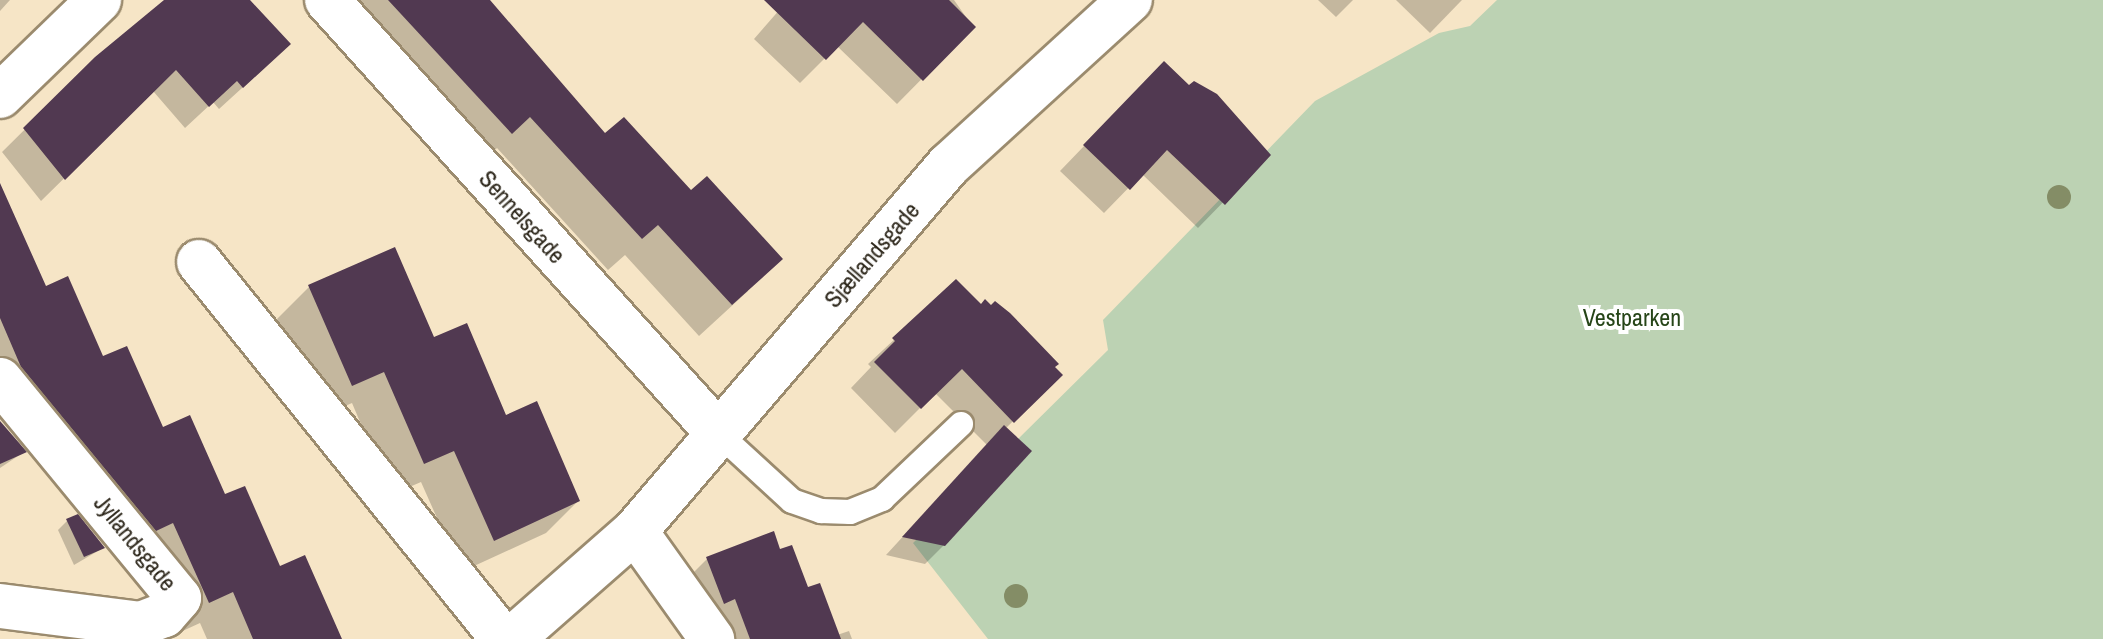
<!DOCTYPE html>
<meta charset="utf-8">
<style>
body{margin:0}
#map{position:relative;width:2103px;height:639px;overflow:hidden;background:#f6e5c6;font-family:"Archivo Narrow",sans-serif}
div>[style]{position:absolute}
.green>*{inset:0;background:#bcd2b3}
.shadow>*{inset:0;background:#0003}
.building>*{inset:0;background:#513951}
.roads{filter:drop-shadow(2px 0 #9b8b6e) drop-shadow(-2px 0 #9b8b6e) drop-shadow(0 2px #9b8b6e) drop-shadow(0 -2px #9b8b6e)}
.service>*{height:24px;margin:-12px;padding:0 12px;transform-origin:12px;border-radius:12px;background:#fff}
.minor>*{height:44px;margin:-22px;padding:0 22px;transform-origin:22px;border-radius:22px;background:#fff}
.trees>*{width:24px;height:24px;margin:-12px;border-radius:50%;background:#848d66}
span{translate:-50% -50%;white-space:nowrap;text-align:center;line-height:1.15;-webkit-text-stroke:8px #fff;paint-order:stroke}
.street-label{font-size:24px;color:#2d271b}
.park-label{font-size:24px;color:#264518}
</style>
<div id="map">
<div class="green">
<div style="clip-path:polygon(1497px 0,2103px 0,2103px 639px,988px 639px,913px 543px,1108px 350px,1103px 320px,1315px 101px,1439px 33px,1470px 26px)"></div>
</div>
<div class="shadow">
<div style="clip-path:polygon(0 0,10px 0,0 11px)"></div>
<div style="clip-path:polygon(165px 0,247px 0,265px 67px,219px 109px,213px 102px,185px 128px,153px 91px,41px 201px,2px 152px,97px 58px)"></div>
<div style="clip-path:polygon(330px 0,488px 0,605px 136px,691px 193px,748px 291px,699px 336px,625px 255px,608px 270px,497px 148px,479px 165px)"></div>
<div style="clip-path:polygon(788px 0,954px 0,973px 27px,897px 104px,837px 46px,800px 83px,754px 39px)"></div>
<div style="clip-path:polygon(1318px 0,1353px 0,1336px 17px)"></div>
<div style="clip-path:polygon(1396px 0,1462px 0,1430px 33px)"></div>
<div style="clip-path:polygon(1139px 89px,1269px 155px,1198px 228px,1142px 174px,1104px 213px,1060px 171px)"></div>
<div style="clip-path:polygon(0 194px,45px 289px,340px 639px,207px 639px,200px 623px,176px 634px,141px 554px,0 412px)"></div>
<div style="clip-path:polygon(956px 282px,1060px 375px,1005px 429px,944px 545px,925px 564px,886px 555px,987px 445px,935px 393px,895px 433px,851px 388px,871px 367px,868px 364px)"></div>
<div style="clip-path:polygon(309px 287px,433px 340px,578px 501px,546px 533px,461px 572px,421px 482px,391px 495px,352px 403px,320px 417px,277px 319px)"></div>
<div style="clip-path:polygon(0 423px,24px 452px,0 468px)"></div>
<div style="clip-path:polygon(68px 520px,103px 548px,74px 565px,58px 530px)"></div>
<div style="clip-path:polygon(779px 552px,837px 635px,849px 631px,852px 639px,706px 639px,675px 591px,708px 558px)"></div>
</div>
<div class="building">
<div style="clip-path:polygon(164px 0,250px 0,291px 44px,243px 88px,237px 81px,209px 107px,176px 70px,65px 180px,23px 128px,95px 57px)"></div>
<div style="clip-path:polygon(388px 0,490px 0,605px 133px,624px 117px,691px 190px,707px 176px,783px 259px,732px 305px,658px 225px,642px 239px,530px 117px,512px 134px)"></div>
<div style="clip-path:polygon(764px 0,949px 0,976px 27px,923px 81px,863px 22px,826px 60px)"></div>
<div style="clip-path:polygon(1164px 61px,1189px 85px,1194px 81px,1217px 94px,1271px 155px,1225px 205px,1167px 150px,1130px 190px,1083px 145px)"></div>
<div style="clip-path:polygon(0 183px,46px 286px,68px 276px,103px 356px,127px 346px,163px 427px,190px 415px,225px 494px,245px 486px,280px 566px,305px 555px,342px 639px,253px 639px,233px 592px,209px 603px,173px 523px,156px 531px,21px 367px,0 318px)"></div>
<div style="clip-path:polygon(395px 247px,434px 337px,467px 323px,506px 415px,537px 401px,580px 501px,494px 541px,454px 451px,424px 464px,384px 372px,352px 386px,308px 285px)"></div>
<div style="clip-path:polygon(956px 279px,981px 304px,985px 299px,991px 305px,995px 301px,1010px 313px,1059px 364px,1055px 367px,1063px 375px,1014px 423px,962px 369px,921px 409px,874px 362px,895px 341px,892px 338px)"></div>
<div style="clip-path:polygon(0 421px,27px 452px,0 464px)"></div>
<div style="clip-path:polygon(1004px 425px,1032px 451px,945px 546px,902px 537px)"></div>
<div style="clip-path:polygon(78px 514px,105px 548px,84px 557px,66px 519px)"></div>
<div style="clip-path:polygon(774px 531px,780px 549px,792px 545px,808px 587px,820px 583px,841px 639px,750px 639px,735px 599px,724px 604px,706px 557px)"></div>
</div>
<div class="roads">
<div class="service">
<div style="left:718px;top:433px;width:100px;rotate:42.6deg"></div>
<div style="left:792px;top:501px;width:31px;rotate:19deg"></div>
<div style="left:821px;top:511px;width:29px;rotate:2deg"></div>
<div style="left:850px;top:512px;width:35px;rotate:-22deg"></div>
<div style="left:882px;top:499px;width:109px;rotate:-43.5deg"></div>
</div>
<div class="minor">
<div style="left:327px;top:0;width:583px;rotate:47.92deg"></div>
<div style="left:0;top:96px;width:138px;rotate:-44.1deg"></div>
<div style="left:199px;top:262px;width:484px;rotate:51.1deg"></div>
<div style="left:0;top:380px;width:282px;rotate:50.6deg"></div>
<div style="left:179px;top:598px;width:23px;rotate:131deg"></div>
<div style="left:164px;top:615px;width:25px;rotate:159deg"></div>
<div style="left:141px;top:624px;width:142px;rotate:-172.7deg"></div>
<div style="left:635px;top:531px;width:133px;rotate:54.5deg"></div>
<div style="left:512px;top:639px;width:164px;rotate:-41.3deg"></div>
<div style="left:635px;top:531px;width:482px;rotate:-49.4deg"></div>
<div style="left:949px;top:165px;width:245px;rotate:-42.4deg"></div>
</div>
</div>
<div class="trees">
<div style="left:2059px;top:197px"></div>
<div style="left:1016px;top:596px"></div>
</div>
<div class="street-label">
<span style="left:522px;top:217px;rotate:48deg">Sennelsgade</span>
<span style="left:872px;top:255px;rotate:-49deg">Sjællandsgade</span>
<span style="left:135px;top:543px;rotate:51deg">Jyllandsgade</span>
</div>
<div class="park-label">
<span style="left:1632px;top:318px">Vestparken</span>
</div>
</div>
